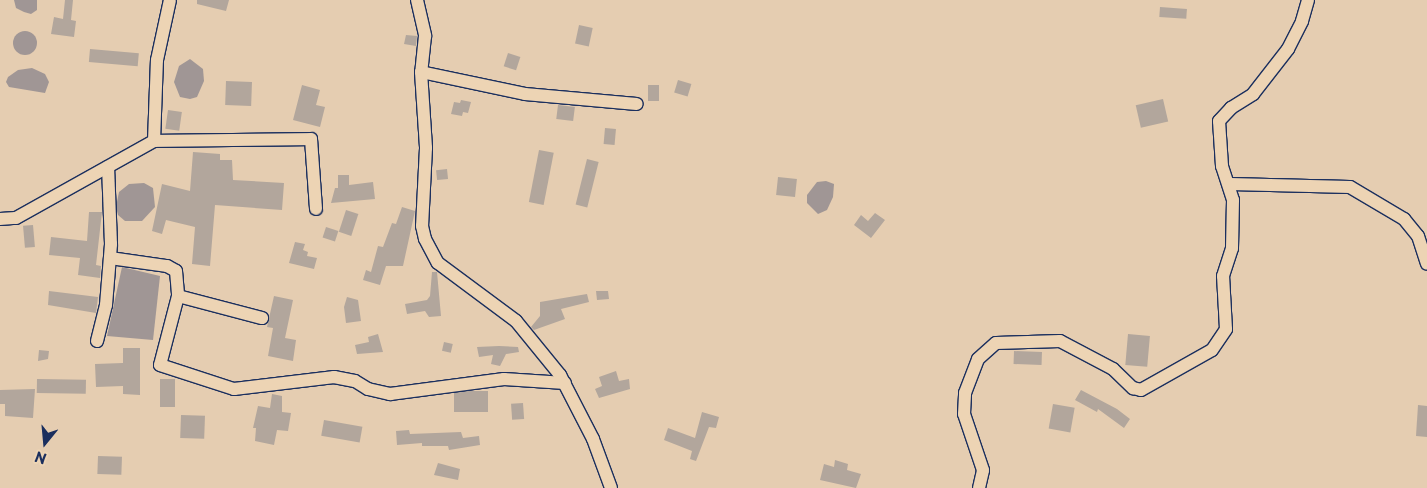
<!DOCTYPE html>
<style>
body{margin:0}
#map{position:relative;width:1427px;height:488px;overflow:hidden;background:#e5cdb1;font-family:"Playpen Sans",sans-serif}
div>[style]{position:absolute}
.water>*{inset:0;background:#a09695}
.round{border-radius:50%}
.building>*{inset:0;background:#b2a69c;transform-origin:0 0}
.roads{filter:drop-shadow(1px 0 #1b2f5e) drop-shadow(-1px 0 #1b2f5e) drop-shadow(0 1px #1b2f5e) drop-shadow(0 -1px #1b2f5e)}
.street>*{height:12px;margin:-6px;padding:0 6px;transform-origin:6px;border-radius:6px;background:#edd4b4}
span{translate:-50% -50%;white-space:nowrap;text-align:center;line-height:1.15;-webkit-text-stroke:4px #edd4b4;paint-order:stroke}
.north{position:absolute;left:20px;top:418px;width:50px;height:50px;-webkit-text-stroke:4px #edd4b4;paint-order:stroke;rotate:197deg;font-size:14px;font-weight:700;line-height:20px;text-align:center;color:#1b2f5e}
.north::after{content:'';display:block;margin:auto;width:18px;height:22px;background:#1b2f5e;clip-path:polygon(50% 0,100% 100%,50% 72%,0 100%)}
</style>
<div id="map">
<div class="water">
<div style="clip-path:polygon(14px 0,37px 0,37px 10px,31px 14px,24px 12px,16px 8px)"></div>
<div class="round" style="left:13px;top:31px;width:24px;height:24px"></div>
<div style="clip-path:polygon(190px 59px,203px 69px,204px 81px,197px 97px,190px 99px,180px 97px,174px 82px,179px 66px)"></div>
<div style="clip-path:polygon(32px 68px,45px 74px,49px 82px,45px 93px,9px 87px,6px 82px,8px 77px,18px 70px)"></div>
<div style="clip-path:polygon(826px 181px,834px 184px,833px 197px,827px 210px,818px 214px,807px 203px,807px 195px,817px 182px)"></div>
<div style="clip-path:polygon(144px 183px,153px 188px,155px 207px,142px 221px,125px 221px,118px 215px,116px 207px,119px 192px,129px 184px)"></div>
<div style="clip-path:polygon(122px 267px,160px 276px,153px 340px,107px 336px)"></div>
</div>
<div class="building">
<div style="clip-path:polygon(65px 0,73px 0,71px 20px,76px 21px,74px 37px,51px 34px,54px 17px,63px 19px)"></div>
<div style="clip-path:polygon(197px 0,229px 0,226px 11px,197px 4px)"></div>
<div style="left:1160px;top:7px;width:27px;height:10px;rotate:4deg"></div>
<div style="left:579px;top:25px;width:14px;height:19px;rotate:12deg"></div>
<div style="clip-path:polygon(406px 35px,417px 36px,416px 46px,404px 44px)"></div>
<div style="left:90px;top:49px;width:49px;height:13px;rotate:5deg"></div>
<div style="left:508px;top:53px;width:13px;height:14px;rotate:18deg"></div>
<div style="left:678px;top:80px;width:14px;height:13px;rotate:17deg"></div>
<div style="left:226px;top:81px;width:26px;height:24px;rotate:2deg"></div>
<div style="clip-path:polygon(302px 85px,320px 90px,316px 105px,325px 107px,320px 127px,293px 120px)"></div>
<div style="left:648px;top:85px;width:11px;height:16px"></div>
<div style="left:1163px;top:99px;width:23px;height:28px;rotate:77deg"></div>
<div style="clip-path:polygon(461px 100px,471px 102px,468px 113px,463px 112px,462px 116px,451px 114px,454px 102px,460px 103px)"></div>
<div style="left:558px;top:105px;width:17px;height:14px;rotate:7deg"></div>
<div style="left:168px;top:110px;width:14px;height:19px;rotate:8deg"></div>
<div style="left:605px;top:128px;width:11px;height:16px;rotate:5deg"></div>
<div style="left:539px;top:150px;width:15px;height:53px;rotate:11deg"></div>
<div style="clip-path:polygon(193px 152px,220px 154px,220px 160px,232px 160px,233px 180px,284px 183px,282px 210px,215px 205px,210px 266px,192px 264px,195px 227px,166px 220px,162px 234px,152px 231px,162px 184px,190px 191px)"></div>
<div style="left:587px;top:159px;width:12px;height:47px;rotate:14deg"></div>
<div style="left:447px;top:169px;width:10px;height:11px;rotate:84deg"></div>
<div style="clip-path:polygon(338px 175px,349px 175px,349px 185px,373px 182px,375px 199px,331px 203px,335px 188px,338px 188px)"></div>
<div style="left:778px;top:177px;width:19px;height:18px;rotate:6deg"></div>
<div style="clip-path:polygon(402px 207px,415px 211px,403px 266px,386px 266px,380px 285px,363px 280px,366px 270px,371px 272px,378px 246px,383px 247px,392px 223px,396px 224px)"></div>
<div style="left:346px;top:210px;width:13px;height:23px;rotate:18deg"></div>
<div style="clip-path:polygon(89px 212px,102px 212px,96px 265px,101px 266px,100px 278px,78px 275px,80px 258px,49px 255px,51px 237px,87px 241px)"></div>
<div style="clip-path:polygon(875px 213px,885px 220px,871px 238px,854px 225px,861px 215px,868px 221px)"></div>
<div style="left:33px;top:225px;width:22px;height:10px;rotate:85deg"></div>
<div style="left:326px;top:227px;width:13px;height:11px;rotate:18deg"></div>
<div style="clip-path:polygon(295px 242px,305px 244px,303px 250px,308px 252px,307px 256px,317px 258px,314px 269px,289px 263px)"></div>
<div style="clip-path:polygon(432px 272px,437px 272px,441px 316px,429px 317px,425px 311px,407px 314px,405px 304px,427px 300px,430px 296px)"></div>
<div style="clip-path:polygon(49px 291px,98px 297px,96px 313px,48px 305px)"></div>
<div style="clip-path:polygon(596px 291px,608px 291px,609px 299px,597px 300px)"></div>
<div style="clip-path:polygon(587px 294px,589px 302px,561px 309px,565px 319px,534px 330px,531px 327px,540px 316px,540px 302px)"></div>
<div style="clip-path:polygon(274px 296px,293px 300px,285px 338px,296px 340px,293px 361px,268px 356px,273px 328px,267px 327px)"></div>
<div style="clip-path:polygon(347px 297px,358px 300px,361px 321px,346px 323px,344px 307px)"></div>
<div style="clip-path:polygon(378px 334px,383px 352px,357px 354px,355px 345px,369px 342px,368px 337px)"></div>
<div style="left:1128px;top:334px;width:22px;height:31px;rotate:5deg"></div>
<div style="left:444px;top:342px;width:9px;height:9px;rotate:13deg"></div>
<div style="clip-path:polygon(499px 346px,518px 347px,519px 352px,506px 354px,500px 366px,491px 364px,493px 355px,479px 357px,477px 347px)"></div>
<div style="clip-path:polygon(123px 348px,140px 348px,140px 395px,123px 394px,123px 386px,96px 387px,95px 364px,123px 363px)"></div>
<div style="clip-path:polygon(39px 350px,49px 351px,48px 359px,38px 361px)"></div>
<div style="left:1014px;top:351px;width:28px;height:13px;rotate:2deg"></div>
<div style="clip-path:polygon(616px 371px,619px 381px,629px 379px,630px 389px,599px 398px,595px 389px,602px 386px,599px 377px)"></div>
<div style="left:37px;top:379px;width:49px;height:14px;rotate:1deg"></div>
<div style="left:160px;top:379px;width:15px;height:28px"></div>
<div style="clip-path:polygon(35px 389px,33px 418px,5px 416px,5px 404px,0 404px,0 390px)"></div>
<div style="clip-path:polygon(1081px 390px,1117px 409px,1130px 419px,1124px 428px,1098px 409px,1097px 412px,1075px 400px)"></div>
<div style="left:488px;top:391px;width:21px;height:34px;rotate:90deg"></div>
<div style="clip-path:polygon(272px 394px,282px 396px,282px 412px,291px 413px,288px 431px,277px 430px,274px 445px,255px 441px,256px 428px,253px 428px,258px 406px,270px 408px)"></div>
<div style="left:523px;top:403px;width:16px;height:12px;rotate:86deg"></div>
<div style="left:1053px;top:404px;width:22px;height:25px;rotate:10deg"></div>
<div style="clip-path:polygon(1418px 405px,1427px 406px,1427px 437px,1416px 436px)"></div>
<div style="clip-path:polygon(702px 412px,719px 417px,716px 428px,709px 427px,696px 461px,690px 459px,692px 451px,664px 440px,668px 428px,695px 438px)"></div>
<div style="left:181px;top:415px;width:24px;height:23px;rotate:2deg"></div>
<div style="left:324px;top:420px;width:39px;height:16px;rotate:10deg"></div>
<div style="clip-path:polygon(409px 430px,410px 434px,461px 432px,463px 438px,479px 436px,480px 445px,449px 450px,448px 446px,422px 446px,422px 443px,397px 445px,396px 431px)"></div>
<div style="left:98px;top:456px;width:24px;height:18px;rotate:2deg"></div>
<div style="clip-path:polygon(835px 460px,848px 464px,847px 470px,861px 474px,856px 488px,820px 480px,824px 464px,834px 467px)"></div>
<div style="clip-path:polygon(438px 463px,460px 469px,458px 480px,434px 475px)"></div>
</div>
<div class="roads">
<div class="street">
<div style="left:417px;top:0;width:37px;rotate:77deg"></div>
<div style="left:425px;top:36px;width:36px;rotate:96deg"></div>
<div style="left:421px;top:72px;width:76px;rotate:86.2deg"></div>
<div style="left:426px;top:148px;width:78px;rotate:92.9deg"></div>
<div style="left:422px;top:226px;width:13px;rotate:77deg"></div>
<div style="left:425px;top:239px;width:27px;rotate:62deg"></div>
<div style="left:438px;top:263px;width:97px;rotate:36.6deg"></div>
<div style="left:516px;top:321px;width:70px;rotate:50.8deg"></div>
<div style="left:560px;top:375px;width:72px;rotate:62.7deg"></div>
<div style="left:593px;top:439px;width:52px;rotate:69.8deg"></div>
<div style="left:421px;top:72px;width:106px;rotate:11.9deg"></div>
<div style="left:525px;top:94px;width:112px;rotate:5.1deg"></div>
<div style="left:154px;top:141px;width:157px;rotate:-0.7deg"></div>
<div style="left:311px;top:139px;width:70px;rotate:85.9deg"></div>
<div style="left:1230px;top:184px;width:120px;rotate:1.4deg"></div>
<div style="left:1350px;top:187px;width:63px;rotate:30.7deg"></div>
<div style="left:1404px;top:219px;width:22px;rotate:51deg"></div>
<div style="left:1418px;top:236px;width:29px;rotate:72deg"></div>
<div style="left:0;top:219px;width:16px;rotate:-4deg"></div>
<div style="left:16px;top:218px;width:158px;rotate:-29.2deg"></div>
<div style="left:154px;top:141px;width:81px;rotate:-87.9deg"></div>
<div style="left:157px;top:60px;width:61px;rotate:-77.8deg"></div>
<div style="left:110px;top:258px;width:58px;rotate:8deg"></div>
<div style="left:167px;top:266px;width:10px;rotate:29deg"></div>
<div style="left:176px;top:271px;width:25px;rotate:85deg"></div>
<div style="left:178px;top:296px;width:71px;rotate:104.6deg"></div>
<div style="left:160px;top:365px;width:78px;rotate:18deg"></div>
<div style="left:234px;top:389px;width:101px;rotate:-6.8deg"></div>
<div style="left:334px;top:377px;width:21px;rotate:11deg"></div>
<div style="left:355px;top:381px;width:15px;rotate:32deg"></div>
<div style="left:368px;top:389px;width:23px;rotate:13deg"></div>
<div style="left:390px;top:394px;width:115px;rotate:-7.5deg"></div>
<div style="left:504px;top:379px;width:61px;rotate:3.8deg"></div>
<div style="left:178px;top:296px;width:87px;rotate:14.7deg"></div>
<div style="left:97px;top:341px;width:37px;rotate:-76deg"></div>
<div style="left:106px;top:305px;width:61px;rotate:-85.3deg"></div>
<div style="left:111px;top:244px;width:77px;rotate:-92.2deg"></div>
<div style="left:979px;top:488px;width:18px;rotate:-77deg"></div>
<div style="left:983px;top:470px;width:59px;rotate:-108.7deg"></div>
<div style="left:964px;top:414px;width:21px;rotate:-87deg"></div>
<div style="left:965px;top:393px;width:36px;rotate:-69deg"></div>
<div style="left:978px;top:359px;width:24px;rotate:-42deg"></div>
<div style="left:996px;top:343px;width:64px;rotate:-1.8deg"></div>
<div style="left:1060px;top:341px;width:60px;rotate:27.8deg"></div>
<div style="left:1113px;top:369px;width:28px;rotate:44deg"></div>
<div style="left:1133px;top:388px;width:8px;rotate:14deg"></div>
<div style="left:1141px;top:390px;width:81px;rotate:-29.4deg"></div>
<div style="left:1212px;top:350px;width:25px;rotate:-56deg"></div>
<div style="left:1226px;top:329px;width:53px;rotate:-93.2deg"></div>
<div style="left:1223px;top:276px;width:29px;rotate:-72deg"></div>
<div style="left:1232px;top:248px;width:48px;rotate:-88.8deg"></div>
<div style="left:1233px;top:200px;width:36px;rotate:-108deg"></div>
<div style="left:1222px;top:166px;width:45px;rotate:-93.8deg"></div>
<div style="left:1219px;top:121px;width:18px;rotate:-47deg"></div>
<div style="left:1231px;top:108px;width:26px;rotate:-32deg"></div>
<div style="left:1253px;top:94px;width:57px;rotate:-52.1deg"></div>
<div style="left:1288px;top:49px;width:31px;rotate:-63deg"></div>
<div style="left:1302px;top:21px;width:22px;rotate:-74deg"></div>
</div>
</div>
<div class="north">N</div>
</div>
